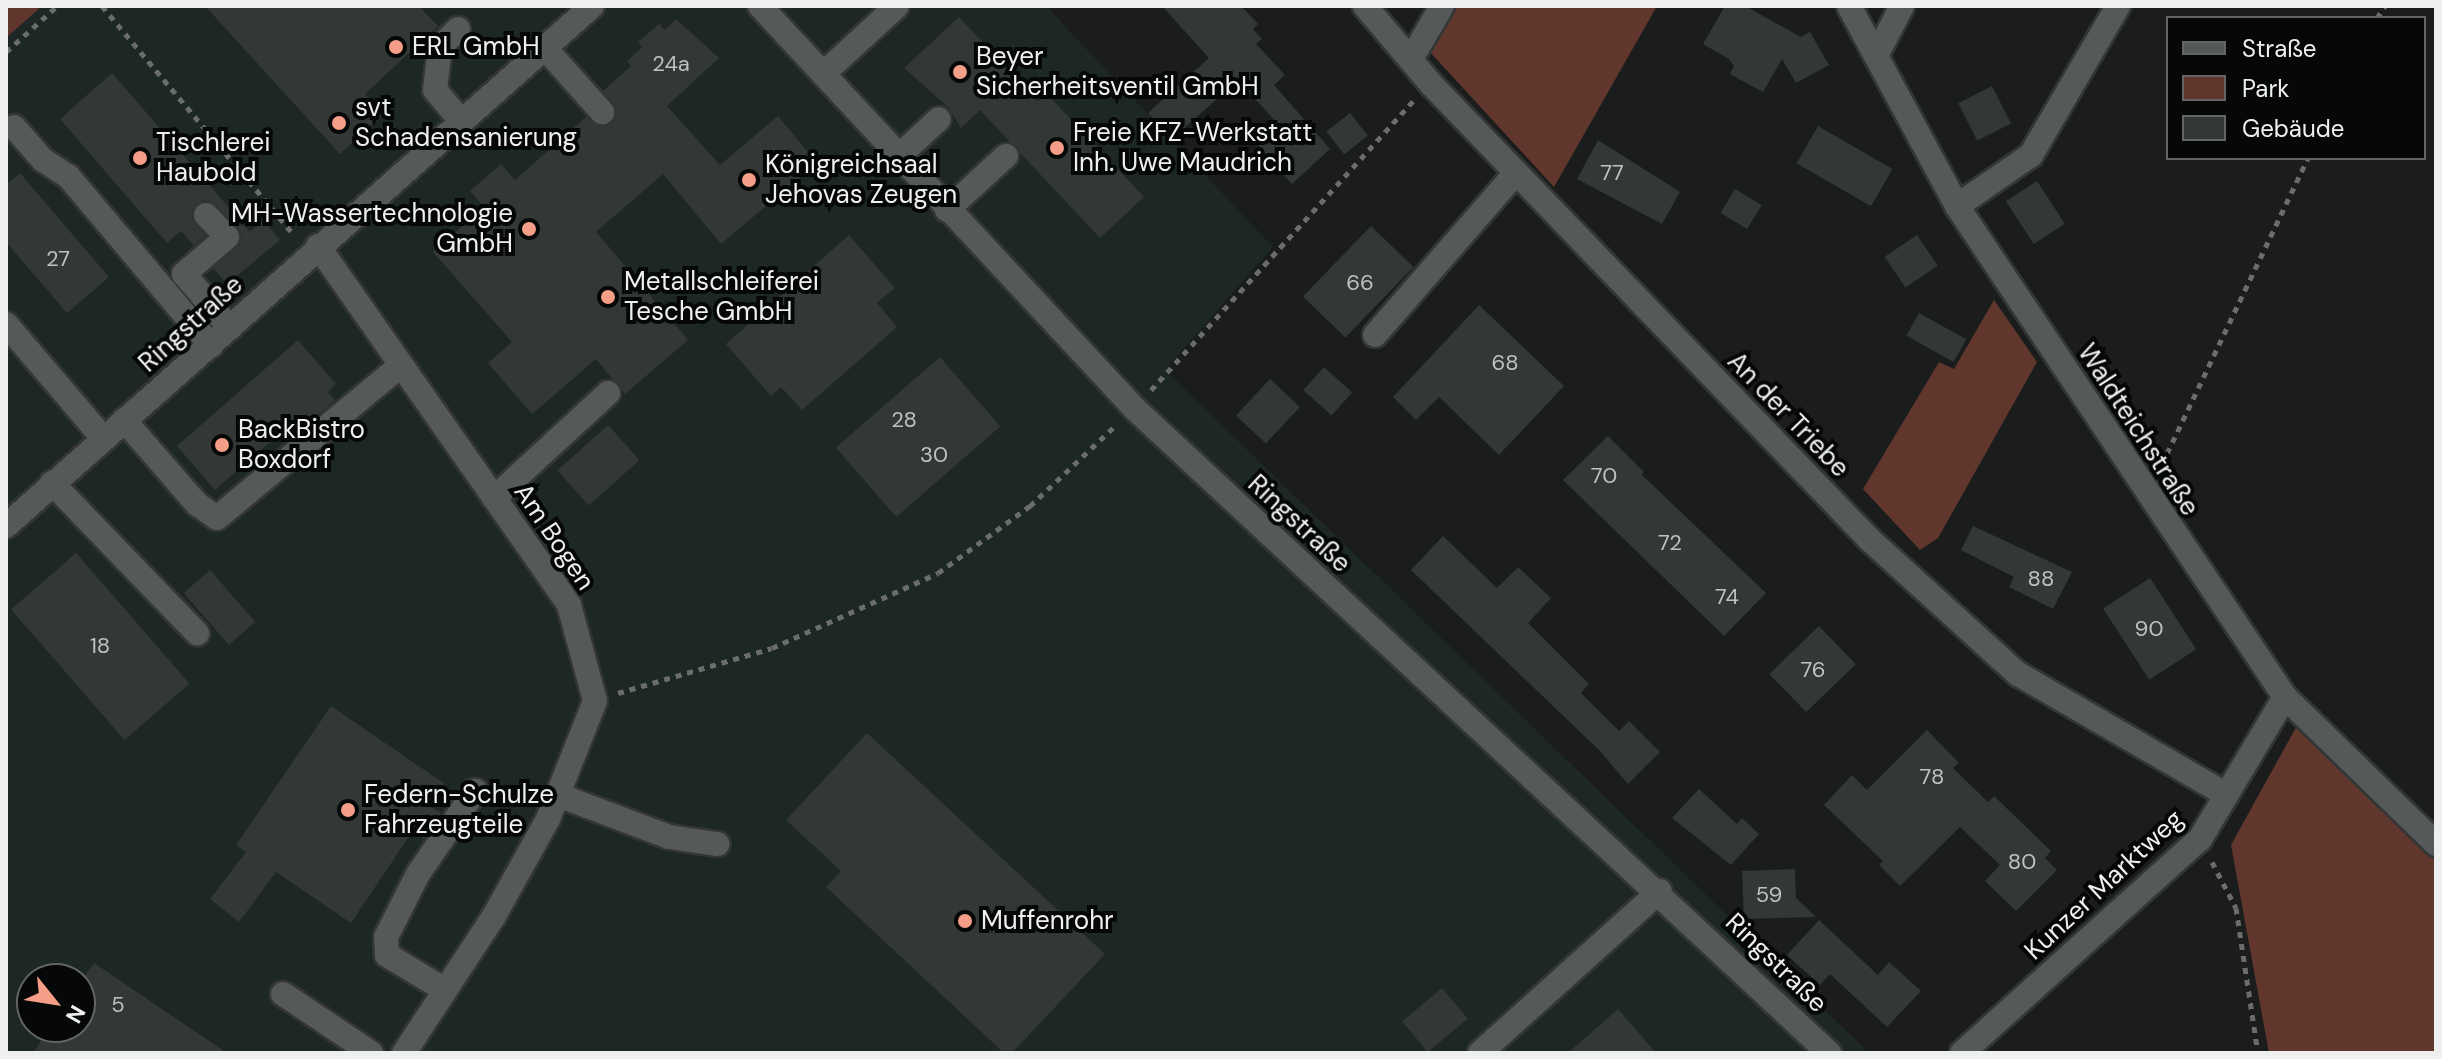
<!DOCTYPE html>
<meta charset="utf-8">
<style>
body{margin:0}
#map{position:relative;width:2442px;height:1059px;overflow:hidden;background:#1a1d1c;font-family:"DM Sans",sans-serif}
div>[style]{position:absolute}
.built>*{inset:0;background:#1d2726}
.green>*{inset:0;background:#61372d}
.building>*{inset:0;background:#333736;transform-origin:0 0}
.path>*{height:5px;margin-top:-2.5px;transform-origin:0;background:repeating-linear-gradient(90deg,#6b6d6d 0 6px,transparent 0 12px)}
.roads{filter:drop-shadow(2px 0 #343636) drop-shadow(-2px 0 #343636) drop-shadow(0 2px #343636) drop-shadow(0 -2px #343636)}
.minor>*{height:24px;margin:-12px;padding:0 12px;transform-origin:12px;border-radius:12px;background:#555959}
.dots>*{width:22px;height:22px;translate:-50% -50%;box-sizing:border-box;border:4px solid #060707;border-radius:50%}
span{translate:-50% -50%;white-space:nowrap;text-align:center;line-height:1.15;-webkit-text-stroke:8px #060707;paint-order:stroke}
.number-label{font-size:22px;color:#bfc2c2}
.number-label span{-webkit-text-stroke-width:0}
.poi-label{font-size:26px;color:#eef0f0}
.left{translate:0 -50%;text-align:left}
.right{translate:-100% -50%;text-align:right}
.street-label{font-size:26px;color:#eef0f0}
.frame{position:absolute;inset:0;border:8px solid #eef0f0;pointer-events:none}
.legend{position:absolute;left:2166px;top:16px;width:260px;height:144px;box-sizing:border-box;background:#060707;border:2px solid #636464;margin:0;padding:10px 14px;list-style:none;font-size:24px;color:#eef0f0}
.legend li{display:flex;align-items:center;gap:16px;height:40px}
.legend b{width:40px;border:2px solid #636464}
.north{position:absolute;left:16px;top:963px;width:80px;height:80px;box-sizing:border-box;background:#060707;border:2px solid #636464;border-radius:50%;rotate:120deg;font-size:22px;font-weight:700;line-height:32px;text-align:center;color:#eef0f0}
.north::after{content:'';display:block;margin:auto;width:28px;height:36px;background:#f49e88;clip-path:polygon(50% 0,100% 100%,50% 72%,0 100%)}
</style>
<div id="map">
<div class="built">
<div style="clip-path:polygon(evenodd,42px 6px,1046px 6px,1273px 247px,1165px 370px,1869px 1053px,6px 1053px,6px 38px,42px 6px,32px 979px,80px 979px,80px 1027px,32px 1027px,32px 979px)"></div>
</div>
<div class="green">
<div style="clip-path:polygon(6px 6px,42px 6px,6px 38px)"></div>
<div style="clip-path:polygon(1455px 6px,1657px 6px,1554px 187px,1429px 51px)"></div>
<div style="clip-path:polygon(1994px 300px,2037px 362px,1938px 538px,1920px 550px,1863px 489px,1939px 362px,1954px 369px)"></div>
<div style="clip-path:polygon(2310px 702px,2436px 827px,2436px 1053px,2269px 1053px,2231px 845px)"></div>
</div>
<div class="building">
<div style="clip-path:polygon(205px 6px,419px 6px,438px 26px,365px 94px,383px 114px,340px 154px)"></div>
<div style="clip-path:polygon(1162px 6px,1241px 6px,1258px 24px,1253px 29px,1262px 39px,1256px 44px,1285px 75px,1274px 85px,1330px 149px,1292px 184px,1254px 141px,1276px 122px,1238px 80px,1172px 139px,1148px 113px,1209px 58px)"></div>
<div style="clip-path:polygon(1725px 6px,1745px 6px,1801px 37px,1810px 32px,1829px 65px,1796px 83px,1782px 59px,1763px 92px,1730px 74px,1734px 66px,1729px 59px,1703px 44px)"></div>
<div style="clip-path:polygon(959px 17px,1038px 101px,1046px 93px,1144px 197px,1100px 238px,980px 110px,961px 128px,949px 108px,904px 68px)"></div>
<div style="clip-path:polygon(676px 19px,719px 58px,667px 106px,720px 165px,778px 116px,817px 163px,721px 244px,663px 174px,596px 232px,688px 340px,625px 394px,596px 359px,532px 414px,488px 363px,512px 342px,433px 252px,484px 207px,470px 191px,501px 164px,515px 180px,586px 117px,598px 126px,612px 123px,616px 108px,603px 91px,631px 66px,627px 61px,642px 47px,638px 42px,659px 24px,665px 30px)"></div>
<div style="clip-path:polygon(112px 73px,250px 232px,263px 220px,280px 240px,227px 284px,213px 268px,237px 248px,242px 235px,217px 205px,203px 200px,192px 210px,192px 219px,205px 236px,194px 246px,181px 231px,167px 243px,60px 119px)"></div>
<div style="left:1992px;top:86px;width:42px;height:38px;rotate:63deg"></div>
<div style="left:1350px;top:113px;width:29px;height:30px;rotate:52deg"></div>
<div style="left:1818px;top:126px;width:86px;height:43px;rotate:30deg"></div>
<div style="clip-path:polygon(1598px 140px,1680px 192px,1662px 224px,1577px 179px)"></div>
<div style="clip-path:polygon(20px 173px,109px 277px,67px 313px,6px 242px,6px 185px)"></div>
<div style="left:2037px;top:181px;width:51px;height:37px;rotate:57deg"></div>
<div style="left:1735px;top:189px;width:31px;height:28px;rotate:31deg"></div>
<div style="left:1371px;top:226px;width:59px;height:98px;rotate:44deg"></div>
<div style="clip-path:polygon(849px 235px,895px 288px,877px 303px,897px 327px,802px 410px,781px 387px,771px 396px,726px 344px)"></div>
<div style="left:1917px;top:235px;width:37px;height:39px;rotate:56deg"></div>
<div style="clip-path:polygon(1479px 305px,1564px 386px,1499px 455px,1439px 397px,1416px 420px,1393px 397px)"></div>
<div style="left:1919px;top:313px;width:54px;height:26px;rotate:29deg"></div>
<div style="clip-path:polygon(298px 340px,336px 384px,328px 392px,335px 400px,302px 428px,295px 420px,215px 490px,177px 446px)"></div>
<div style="left:940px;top:357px;width:92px;height:138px;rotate:49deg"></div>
<div style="left:1324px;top:367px;width:38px;height:31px;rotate:42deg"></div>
<div style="left:1270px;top:379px;width:41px;height:50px;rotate:43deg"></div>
<div style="left:608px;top:425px;width:47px;height:68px;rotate:48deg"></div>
<div style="clip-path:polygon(1608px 436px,1644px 472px,1642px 475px,1766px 593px,1724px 636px,1563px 480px)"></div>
<div style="clip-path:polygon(1973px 526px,2072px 572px,2053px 609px,2009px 587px,2014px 577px,1961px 550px)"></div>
<div style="clip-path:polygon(1443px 536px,1497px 588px,1518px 567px,1551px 598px,1528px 623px,1589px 684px,1581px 693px,1619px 731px,1629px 721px,1660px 752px,1628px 784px,1600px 751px,1411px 570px)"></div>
<div style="left:76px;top:553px;width:173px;height:86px;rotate:49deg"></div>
<div style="left:210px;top:570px;width:69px;height:35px;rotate:49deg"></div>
<div style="left:2150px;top:578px;width:85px;height:56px;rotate:57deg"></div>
<div style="left:1819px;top:626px;width:53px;height:69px;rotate:46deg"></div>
<div style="clip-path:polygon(331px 706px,445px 784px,430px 806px,441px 813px,424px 839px,412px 832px,351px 923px,276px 872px,239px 922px,210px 899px,246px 852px,236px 845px)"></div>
<div style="clip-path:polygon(1927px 730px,1959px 763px,1953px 768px,1988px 802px,1994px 796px,2051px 851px,2045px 858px,2057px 870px,2016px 911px,1985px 881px,2000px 865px,1960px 827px,1900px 886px,1879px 865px,1883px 861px,1824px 805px,1852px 775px,1867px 790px)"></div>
<div style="clip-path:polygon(867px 733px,1105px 954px,1012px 1053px,1004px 1053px,826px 887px,841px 871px,786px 820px)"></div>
<div style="clip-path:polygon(1699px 789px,1737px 824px,1742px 818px,1759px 834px,1731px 865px,1672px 818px)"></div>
<div style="clip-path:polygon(1795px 869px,1796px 898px,1816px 917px,1744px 919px,1742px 871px)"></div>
<div style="clip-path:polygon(1819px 920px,1878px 975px,1889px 962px,1921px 991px,1887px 1027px,1830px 974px,1820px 985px,1787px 955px)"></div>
<div style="clip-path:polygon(94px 963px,227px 1053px,33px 1053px,50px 1027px,80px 1027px,80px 983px)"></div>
<div style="left:1442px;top:988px;width:40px;height:52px;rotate:50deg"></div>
<div style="clip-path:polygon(1618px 1009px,1656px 1053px,1568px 1053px)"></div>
</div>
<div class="path">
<div style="left:102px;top:6px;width:299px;rotate:50deg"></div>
<div style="left:2377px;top:18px;width:14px;rotate:-56deg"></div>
<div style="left:6px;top:52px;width:69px;rotate:-42deg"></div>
<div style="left:1151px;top:390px;width:390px;rotate:-47.8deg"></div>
<div style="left:2162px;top:464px;width:339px;rotate:-64.5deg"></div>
<div style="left:618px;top:693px;width:160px;rotate:-16.3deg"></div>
<div style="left:772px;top:648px;width:182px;rotate:-24.3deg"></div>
<div style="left:938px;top:573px;width:114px;rotate:-36.1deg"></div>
<div style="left:1030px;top:506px;width:118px;rotate:-43.3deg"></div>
<div style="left:2212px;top:862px;width:52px;rotate:62.4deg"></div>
<div style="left:2236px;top:908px;width:147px;rotate:81.4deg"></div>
</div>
<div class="roads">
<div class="minor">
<div style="left:760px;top:6px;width:550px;rotate:47.06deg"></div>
<div style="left:1135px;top:409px;width:947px;rotate:42.86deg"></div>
<div style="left:1365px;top:6px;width:102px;rotate:49.8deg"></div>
<div style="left:1431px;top:84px;width:633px;rotate:46.09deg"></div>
<div style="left:1870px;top:540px;width:200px;rotate:42.2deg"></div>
<div style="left:2018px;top:674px;width:241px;rotate:30.1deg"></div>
<div style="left:1849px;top:6px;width:227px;rotate:61.6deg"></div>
<div style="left:1957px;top:206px;width:590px;rotate:56.26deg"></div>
<div style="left:2285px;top:697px;width:211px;rotate:44.2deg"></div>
<div style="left:458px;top:29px;width:25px;rotate:135deg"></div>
<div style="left:440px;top:47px;width:43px;rotate:96.6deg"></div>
<div style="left:435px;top:90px;width:40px;rotate:50deg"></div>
<div style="left:545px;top:48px;width:86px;rotate:48.3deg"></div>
<div style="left:1877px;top:54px;width:54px;rotate:-62.5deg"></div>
<div style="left:1411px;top:59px;width:61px;rotate:-59.7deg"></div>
<div style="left:823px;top:74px;width:100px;rotate:-42.6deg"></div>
<div style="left:14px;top:127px;width:44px;rotate:48.7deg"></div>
<div style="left:43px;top:160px;width:30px;rotate:33deg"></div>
<div style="left:68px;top:176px;width:222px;rotate:49.9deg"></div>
<div style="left:899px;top:156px;width:54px;rotate:-42.8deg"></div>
<div style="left:1957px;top:206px;width:90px;rotate:-34.6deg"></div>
<div style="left:2031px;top:155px;width:173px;rotate:-59.7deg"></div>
<div style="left:947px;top:210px;width:80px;rotate:-42.5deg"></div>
<div style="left:206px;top:215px;width:30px;rotate:46deg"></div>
<div style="left:227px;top:237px;width:57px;rotate:139.3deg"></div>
<div style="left:184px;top:274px;width:71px;rotate:49.6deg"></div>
<div style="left:318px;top:246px;width:438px;rotate:55deg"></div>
<div style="left:569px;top:605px;width:99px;rotate:74.8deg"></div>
<div style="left:595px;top:701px;width:127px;rotate:111.7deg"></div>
<div style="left:548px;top:819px;width:111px;rotate:119.1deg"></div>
<div style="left:494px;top:916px;width:164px;rotate:123.3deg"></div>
<div style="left:6px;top:324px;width:150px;rotate:49.6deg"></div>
<div style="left:1375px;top:335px;width:215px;rotate:-49deg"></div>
<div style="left:124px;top:420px;width:111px;rotate:49deg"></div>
<div style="left:197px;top:504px;width:24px;rotate:35deg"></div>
<div style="left:217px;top:518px;width:239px;rotate:-39.7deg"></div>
<div style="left:52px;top:483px;width:209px;rotate:46deg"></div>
<div style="left:494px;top:498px;width:155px;rotate:-42.6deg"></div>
<div style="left:6px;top:526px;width:783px;rotate:-41.58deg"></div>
<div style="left:558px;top:795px;width:119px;rotate:20.7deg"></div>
<div style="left:669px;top:837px;width:49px;rotate:8.3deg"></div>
<div style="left:445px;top:990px;width:68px;rotate:-148.9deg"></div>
<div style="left:387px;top:955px;width:18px;rotate:-93deg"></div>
<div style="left:386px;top:937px;width:71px;rotate:-63.1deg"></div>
<div style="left:418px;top:874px;width:101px;rotate:-55.5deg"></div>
<div style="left:283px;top:994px;width:106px;rotate:33.8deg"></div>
<div style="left:1480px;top:1053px;width:242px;rotate:-42deg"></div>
<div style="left:1962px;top:1053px;width:320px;rotate:-42deg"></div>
<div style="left:2200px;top:839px;width:165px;rotate:-59.1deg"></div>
</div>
</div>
<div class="dots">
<div style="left:396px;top:47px;background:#f49e88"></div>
<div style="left:960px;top:72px;background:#f49e88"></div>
<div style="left:339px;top:123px;background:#f49e88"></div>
<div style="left:1057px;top:148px;background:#f49e88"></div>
<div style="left:140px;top:158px;background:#f49e88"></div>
<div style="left:749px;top:180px;background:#f49e88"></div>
<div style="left:529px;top:229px;background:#f49e88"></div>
<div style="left:608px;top:297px;background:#f49e88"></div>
<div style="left:222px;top:445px;background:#f49e88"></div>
<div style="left:348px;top:810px;background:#f49e88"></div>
<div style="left:965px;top:921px;background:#f49e88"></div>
</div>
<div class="number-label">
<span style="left:671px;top:64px">24a</span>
<span style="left:1612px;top:173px">77</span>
<span style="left:58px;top:259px">27</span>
<span style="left:1360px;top:283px">66</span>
<span style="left:1505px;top:363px">68</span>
<span style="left:904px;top:420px">28</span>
<span style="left:934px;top:455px">30</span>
<span style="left:1604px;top:476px">70</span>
<span style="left:1670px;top:543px">72</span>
<span style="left:2041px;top:579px">88</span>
<span style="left:1727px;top:597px">74</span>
<span style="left:2149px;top:629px">90</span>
<span style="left:100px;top:646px">18</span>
<span style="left:1813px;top:670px">76</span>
<span style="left:1932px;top:777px">78</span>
<span style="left:2022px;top:862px">80</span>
<span style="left:1769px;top:895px">59</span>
<span style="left:118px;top:1005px">5</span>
</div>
<div class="poi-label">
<span class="left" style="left:412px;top:47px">ERL GmbH</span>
<span class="left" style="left:976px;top:72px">Beyer<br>Sicherheitsventil GmbH</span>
<span class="left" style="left:355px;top:123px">svt<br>Schadensanierung</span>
<span class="left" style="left:1073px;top:148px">Freie KFZ-Werkstatt<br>Inh. Uwe Maudrich</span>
<span class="left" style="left:156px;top:158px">Tischlerei<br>Haubold</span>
<span class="left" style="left:765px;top:180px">Königreichsaal<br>Jehovas Zeugen</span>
<span class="right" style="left:513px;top:229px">MH-Wassertechnologie<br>GmbH</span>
<span class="left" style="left:624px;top:297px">Metallschleiferei<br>Tesche GmbH</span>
<span class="left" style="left:238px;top:445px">BackBistro<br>Boxdorf</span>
<span class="left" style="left:364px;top:810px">Federn-Schulze<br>Fahrzeugteile</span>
<span class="left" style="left:981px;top:921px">Muffenrohr</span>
</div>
<div class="street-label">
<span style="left:191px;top:324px;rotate:-42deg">Ringstraße</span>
<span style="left:1788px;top:415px;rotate:46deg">An der Triebe</span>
<span style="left:2138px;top:430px;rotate:57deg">Waldteichstraße</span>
<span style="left:1299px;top:524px;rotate:43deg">Ringstraße</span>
<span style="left:554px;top:537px;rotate:56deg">Am Bogen</span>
<span style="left:2104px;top:885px;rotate:-43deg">Kunzer Marktweg</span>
<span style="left:1776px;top:963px;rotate:44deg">Ringstraße</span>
</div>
<div class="frame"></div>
<ul class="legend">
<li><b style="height:10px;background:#555959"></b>Straße</li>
<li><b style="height:22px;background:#61372d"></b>Park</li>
<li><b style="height:22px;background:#333736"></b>Gebäude</li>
</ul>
<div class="north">N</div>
</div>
